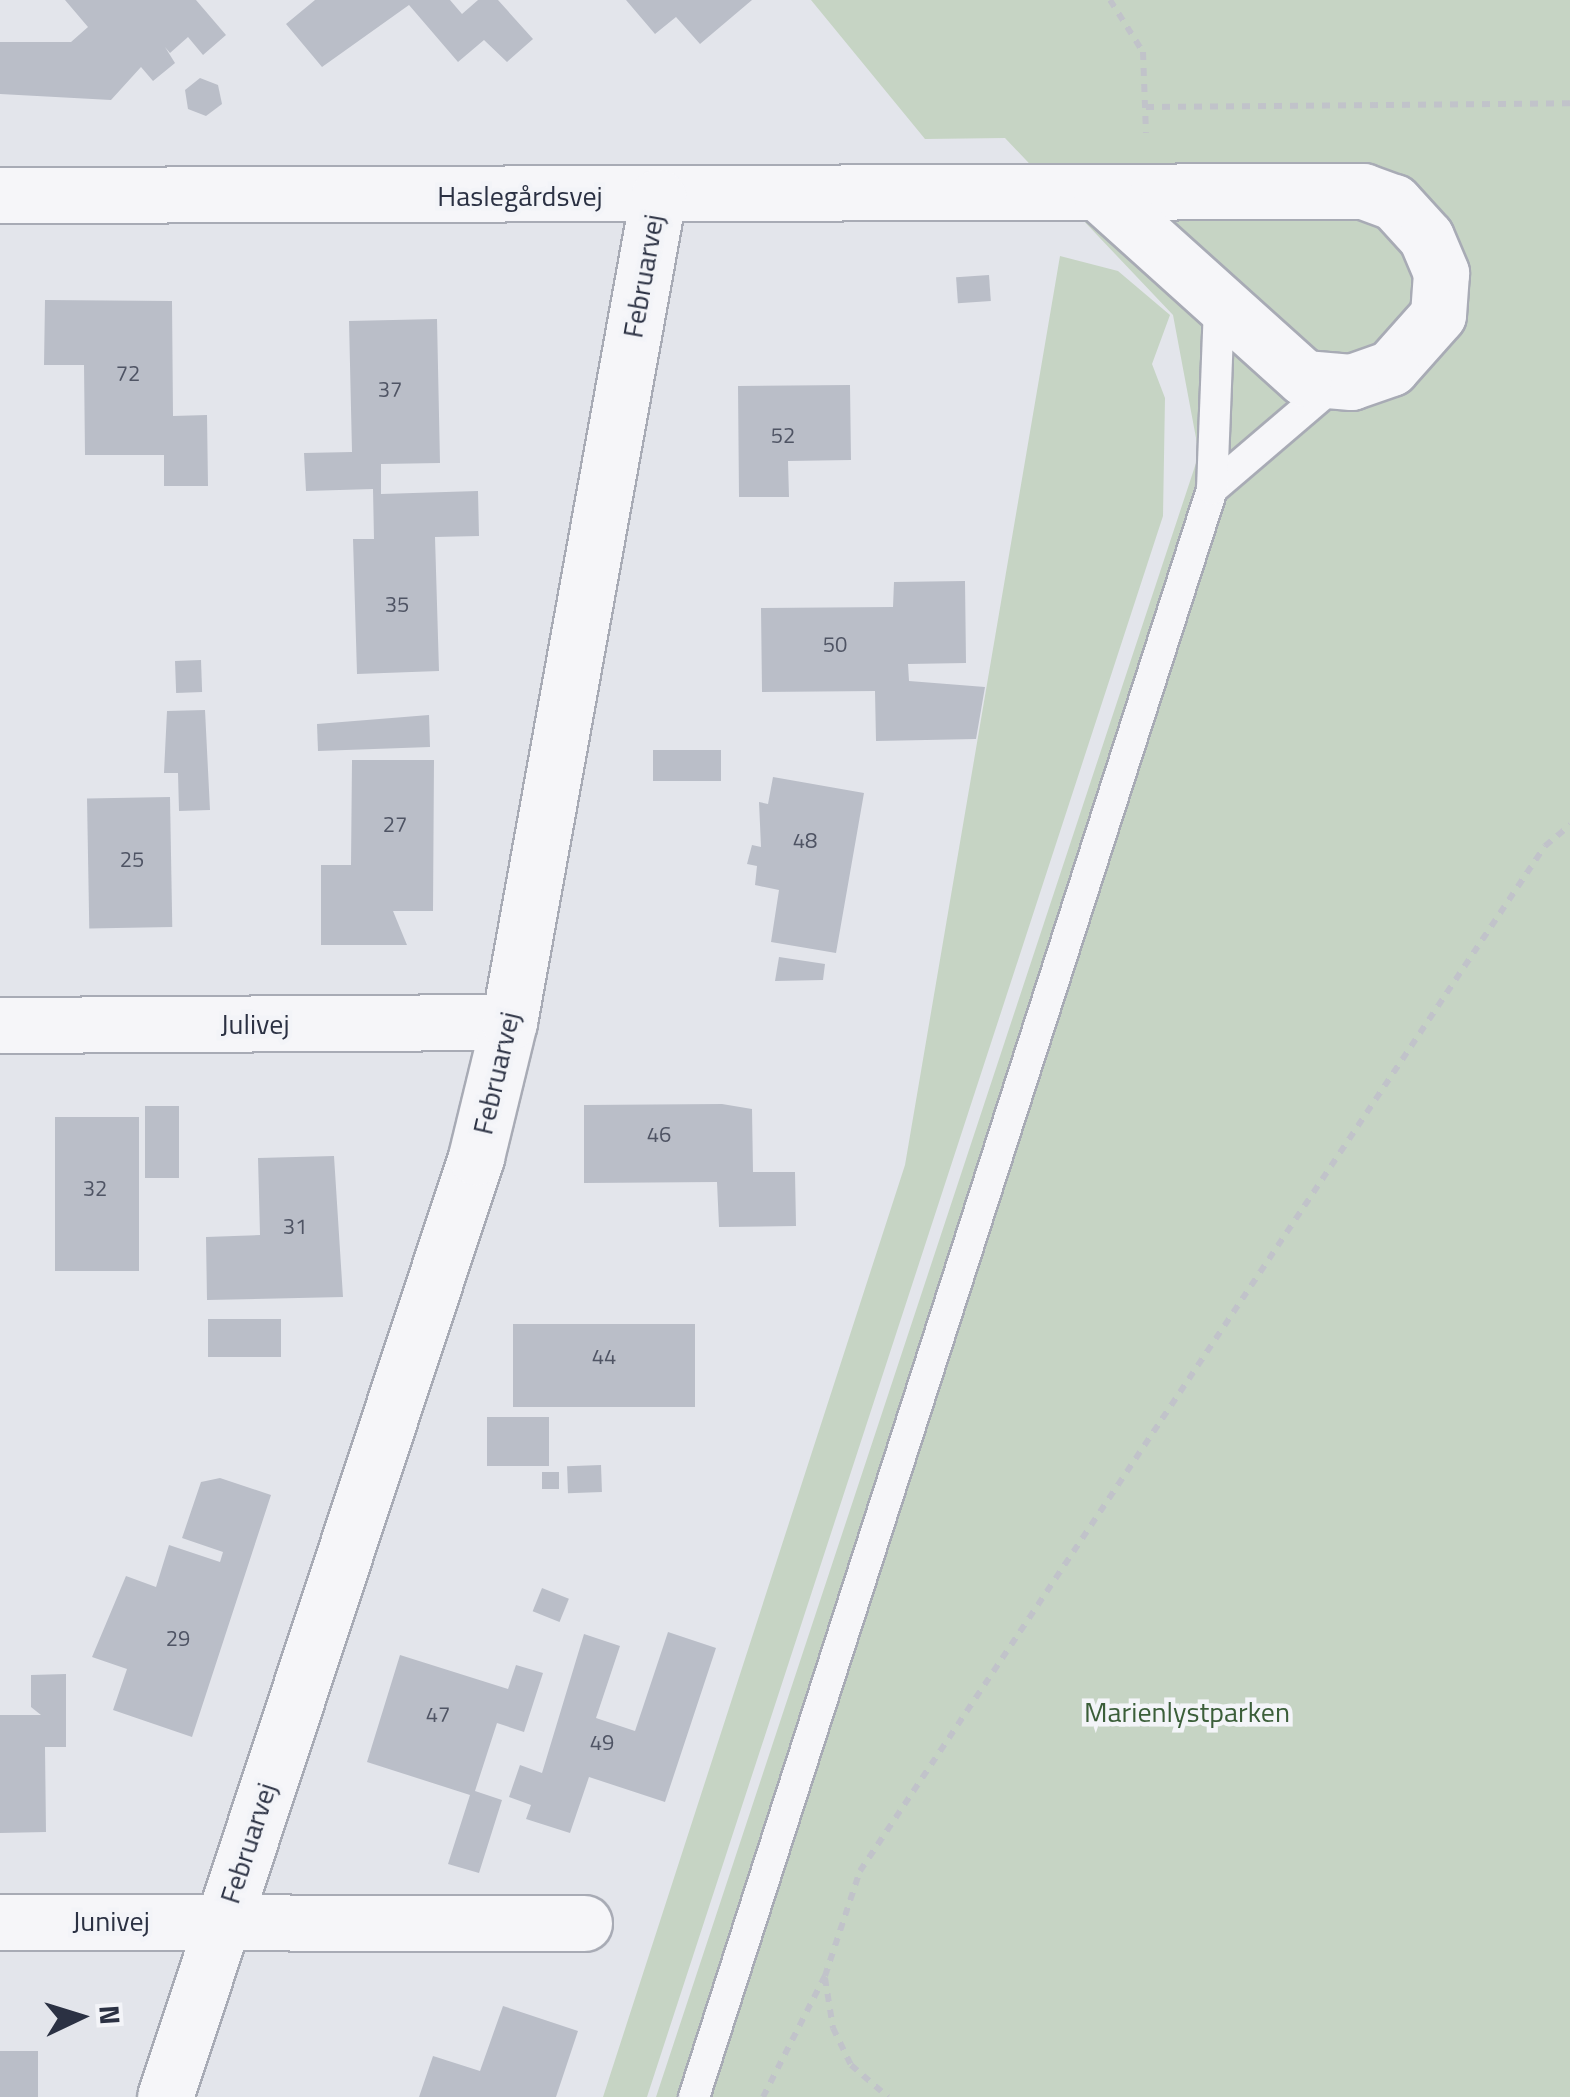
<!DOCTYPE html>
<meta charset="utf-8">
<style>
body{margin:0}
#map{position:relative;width:1570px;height:2097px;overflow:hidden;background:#e3e5eb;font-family:"Titillium Web",sans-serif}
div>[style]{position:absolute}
.green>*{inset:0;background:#c6d4c4}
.building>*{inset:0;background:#babec8;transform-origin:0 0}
.path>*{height:6px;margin-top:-3px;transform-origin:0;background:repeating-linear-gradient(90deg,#c1c3ca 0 8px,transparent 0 16px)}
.roads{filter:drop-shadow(2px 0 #a8abb5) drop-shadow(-2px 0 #a8abb5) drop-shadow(0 2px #a8abb5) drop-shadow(0 -2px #a8abb5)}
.lane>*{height:30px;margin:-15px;padding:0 15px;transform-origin:15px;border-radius:15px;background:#f6f6f9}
.street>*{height:55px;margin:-27.5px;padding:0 27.5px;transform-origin:27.5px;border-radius:27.5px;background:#f6f6f9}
span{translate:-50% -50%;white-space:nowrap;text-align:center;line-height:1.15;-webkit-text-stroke:9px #f3f4f8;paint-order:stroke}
.number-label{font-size:22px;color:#4f5464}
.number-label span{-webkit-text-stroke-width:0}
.street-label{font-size:28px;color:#2b3143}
.park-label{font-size:28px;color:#3b5e39}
.north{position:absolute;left:30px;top:1967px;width:100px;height:100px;-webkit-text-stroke:8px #f3f4f8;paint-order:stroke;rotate:86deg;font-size:28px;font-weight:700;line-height:40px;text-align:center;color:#2b3143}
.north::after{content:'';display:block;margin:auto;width:35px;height:45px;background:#2b3143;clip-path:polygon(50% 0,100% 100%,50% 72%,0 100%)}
</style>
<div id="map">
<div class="green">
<div style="clip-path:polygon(811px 0,1570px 0,1570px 2097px,656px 2097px,1199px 454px,1173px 315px,1005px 138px,925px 139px)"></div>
<div style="clip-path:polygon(1060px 256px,1118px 271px,1170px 315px,1152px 364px,1165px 398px,1163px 516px,647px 2097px,603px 2097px,905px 1165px)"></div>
</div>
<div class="building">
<div style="clip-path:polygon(65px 0,196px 0,226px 35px,203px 55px,188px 37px,170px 53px,165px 47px,175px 63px,153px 81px,141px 67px,111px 100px,0 94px,0 42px,71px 42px,88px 27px)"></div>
<div style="clip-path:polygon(315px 0,450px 0,462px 14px,478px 0,498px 0,533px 39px,507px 62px,484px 40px,458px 62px,409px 5px,322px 67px,286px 24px)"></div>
<div style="clip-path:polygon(626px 0,752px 0,700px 44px,676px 17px,655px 34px)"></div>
<div style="clip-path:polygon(200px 78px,218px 85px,222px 104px,206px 116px,188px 109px,185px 90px)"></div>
<div style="left:989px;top:275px;width:26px;height:33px;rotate:86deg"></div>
<div style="clip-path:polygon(45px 300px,172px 301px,173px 416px,207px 415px,208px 486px,164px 486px,164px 455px,85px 455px,84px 365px,44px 365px)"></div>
<div style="clip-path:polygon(437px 319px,440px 463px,381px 464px,381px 494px,478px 491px,479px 536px,435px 537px,439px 671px,357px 674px,353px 539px,374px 539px,373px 489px,306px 491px,304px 453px,352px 452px,349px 321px)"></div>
<div style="clip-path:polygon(850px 385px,851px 460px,788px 461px,789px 497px,739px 497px,738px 386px)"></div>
<div style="clip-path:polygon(965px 581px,966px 663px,908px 664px,909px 681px,985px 687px,976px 739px,876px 741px,875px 691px,762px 692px,761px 608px,893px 607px,894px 582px)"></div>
<div style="left:201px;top:660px;width:32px;height:26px;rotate:88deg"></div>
<div style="clip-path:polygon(205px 710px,210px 810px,179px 811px,178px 773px,164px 773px,167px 711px)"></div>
<div style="clip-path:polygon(429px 715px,430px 747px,318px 751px,317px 724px)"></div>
<div style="left:721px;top:750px;width:31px;height:68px;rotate:90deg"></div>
<div style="clip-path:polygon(352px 760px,434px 760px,433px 911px,393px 911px,407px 945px,321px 945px,321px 865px,351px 865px)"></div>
<div style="clip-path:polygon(773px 777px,864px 793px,836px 953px,771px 942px,779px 890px,755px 885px,757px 866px,747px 864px,752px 845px,761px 847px,759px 802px,768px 804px)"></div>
<div style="left:170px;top:797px;width:130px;height:83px;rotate:89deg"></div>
<div style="clip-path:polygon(779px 957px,825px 964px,823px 980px,775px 981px)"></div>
<div style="clip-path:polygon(722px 1104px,752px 1109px,753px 1172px,795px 1172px,796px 1226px,719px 1227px,717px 1182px,584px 1183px,584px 1105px)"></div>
<div style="left:179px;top:1106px;width:72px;height:34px;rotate:90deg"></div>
<div style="left:55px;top:1117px;width:84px;height:154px"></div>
<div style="clip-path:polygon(334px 1156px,343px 1297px,207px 1300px,206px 1237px,260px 1235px,258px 1158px)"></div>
<div style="left:208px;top:1319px;width:73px;height:38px"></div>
<div style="left:513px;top:1324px;width:182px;height:83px"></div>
<div style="left:549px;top:1417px;width:49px;height:62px;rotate:90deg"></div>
<div style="left:601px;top:1465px;width:27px;height:34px;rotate:88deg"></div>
<div style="left:542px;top:1472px;width:17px;height:17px"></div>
<div style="clip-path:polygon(220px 1478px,271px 1495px,192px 1737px,113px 1710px,127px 1669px,92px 1657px,126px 1576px,156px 1587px,169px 1545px,220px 1562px,223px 1552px,182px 1538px,201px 1482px)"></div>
<div style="left:542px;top:1588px;width:29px;height:25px;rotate:22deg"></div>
<div style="clip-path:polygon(668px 1632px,716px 1648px,665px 1802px,589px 1777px,570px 1833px,526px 1819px,531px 1805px,509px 1797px,520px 1765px,542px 1773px,584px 1634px,620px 1646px,596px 1718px,635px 1731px)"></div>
<div style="clip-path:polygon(400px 1655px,508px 1689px,516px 1665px,543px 1673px,524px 1732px,497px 1723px,475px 1791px,502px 1800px,479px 1873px,448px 1864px,470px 1795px,367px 1762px)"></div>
<div style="clip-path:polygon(66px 1674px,66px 1747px,45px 1747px,46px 1832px,0 1833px,0 1715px,41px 1715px,31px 1707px,31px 1675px)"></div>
<div style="clip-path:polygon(503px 2006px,578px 2031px,556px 2097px,419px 2097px,433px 2056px,480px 2071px)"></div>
<div style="left:0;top:2051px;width:38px;height:46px"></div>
</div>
<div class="path">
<div style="left:1110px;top:0;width:62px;rotate:57.6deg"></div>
<div style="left:1143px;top:52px;width:81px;rotate:87.9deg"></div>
<div style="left:1146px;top:107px;width:424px;rotate:-0.5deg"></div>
<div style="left:825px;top:1978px;width:51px;rotate:80.9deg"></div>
<div style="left:833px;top:2028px;width:41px;rotate:64.1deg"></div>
<div style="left:851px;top:2065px;width:49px;rotate:40.9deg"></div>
<div style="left:763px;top:2097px;width:136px;rotate:-62.9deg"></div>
<div style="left:825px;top:1976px;width:111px;rotate:-71.6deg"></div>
<div style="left:860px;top:1871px;width:1233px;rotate:-56.25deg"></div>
<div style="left:1545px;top:846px;width:33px;rotate:-40deg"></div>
</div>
<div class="roads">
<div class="lane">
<div style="left:1212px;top:489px;width:163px;rotate:-40.5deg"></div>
<div style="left:694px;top:2097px;width:1689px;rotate:-72.14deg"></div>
<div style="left:1212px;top:489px;width:183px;rotate:-87.8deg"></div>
</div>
<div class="street">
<div style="left:0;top:195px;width:1363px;rotate:-0.17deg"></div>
<div style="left:1363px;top:191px;width:33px;rotate:20deg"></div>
<div style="left:1394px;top:202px;width:47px;rotate:47.6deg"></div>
<div style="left:1426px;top:237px;width:39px;rotate:67deg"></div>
<div style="left:1441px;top:273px;width:42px;rotate:94.1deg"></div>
<div style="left:1438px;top:315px;width:71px;rotate:131.6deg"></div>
<div style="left:1391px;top:368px;width:42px;rotate:160.7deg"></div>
<div style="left:1351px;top:382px;width:47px;rotate:-175.1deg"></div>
<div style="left:1304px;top:378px;width:273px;rotate:-138deg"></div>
<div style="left:0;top:1025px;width:509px;rotate:-0.34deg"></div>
<div style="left:0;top:1922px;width:584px;rotate:0.1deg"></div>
<div style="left:165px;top:2097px;width:990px;rotate:-71.69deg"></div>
<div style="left:476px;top:1157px;width:139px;rotate:-76.3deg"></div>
<div style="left:509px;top:1022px;width:839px;rotate:-79.77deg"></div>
</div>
</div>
<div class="number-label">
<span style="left:128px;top:374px">72</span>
<span style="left:390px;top:390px">37</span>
<span style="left:783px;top:436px">52</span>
<span style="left:397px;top:605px">35</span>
<span style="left:835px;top:645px">50</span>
<span style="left:395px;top:825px">27</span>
<span style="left:805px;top:841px">48</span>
<span style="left:132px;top:860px">25</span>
<span style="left:659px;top:1135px">46</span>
<span style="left:95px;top:1189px">32</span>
<span style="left:295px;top:1227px">31</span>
<span style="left:604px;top:1357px">44</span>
<span style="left:178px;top:1639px">29</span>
<span style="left:438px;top:1715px">47</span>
<span style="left:602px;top:1743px">49</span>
</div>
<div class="street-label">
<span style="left:520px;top:196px">Haslegårdsvej</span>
<span style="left:643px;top:276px;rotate:-80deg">Februarvej</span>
<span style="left:255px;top:1024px">Julivej</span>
<span style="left:496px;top:1073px;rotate:-77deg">Februarvej</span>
<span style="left:248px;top:1843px;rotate:-72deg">Februarvej</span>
<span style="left:111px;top:1921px">Junivej</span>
</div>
<div class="park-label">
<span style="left:1187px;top:1712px">Marienlystparken</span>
</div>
<div class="north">N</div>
</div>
